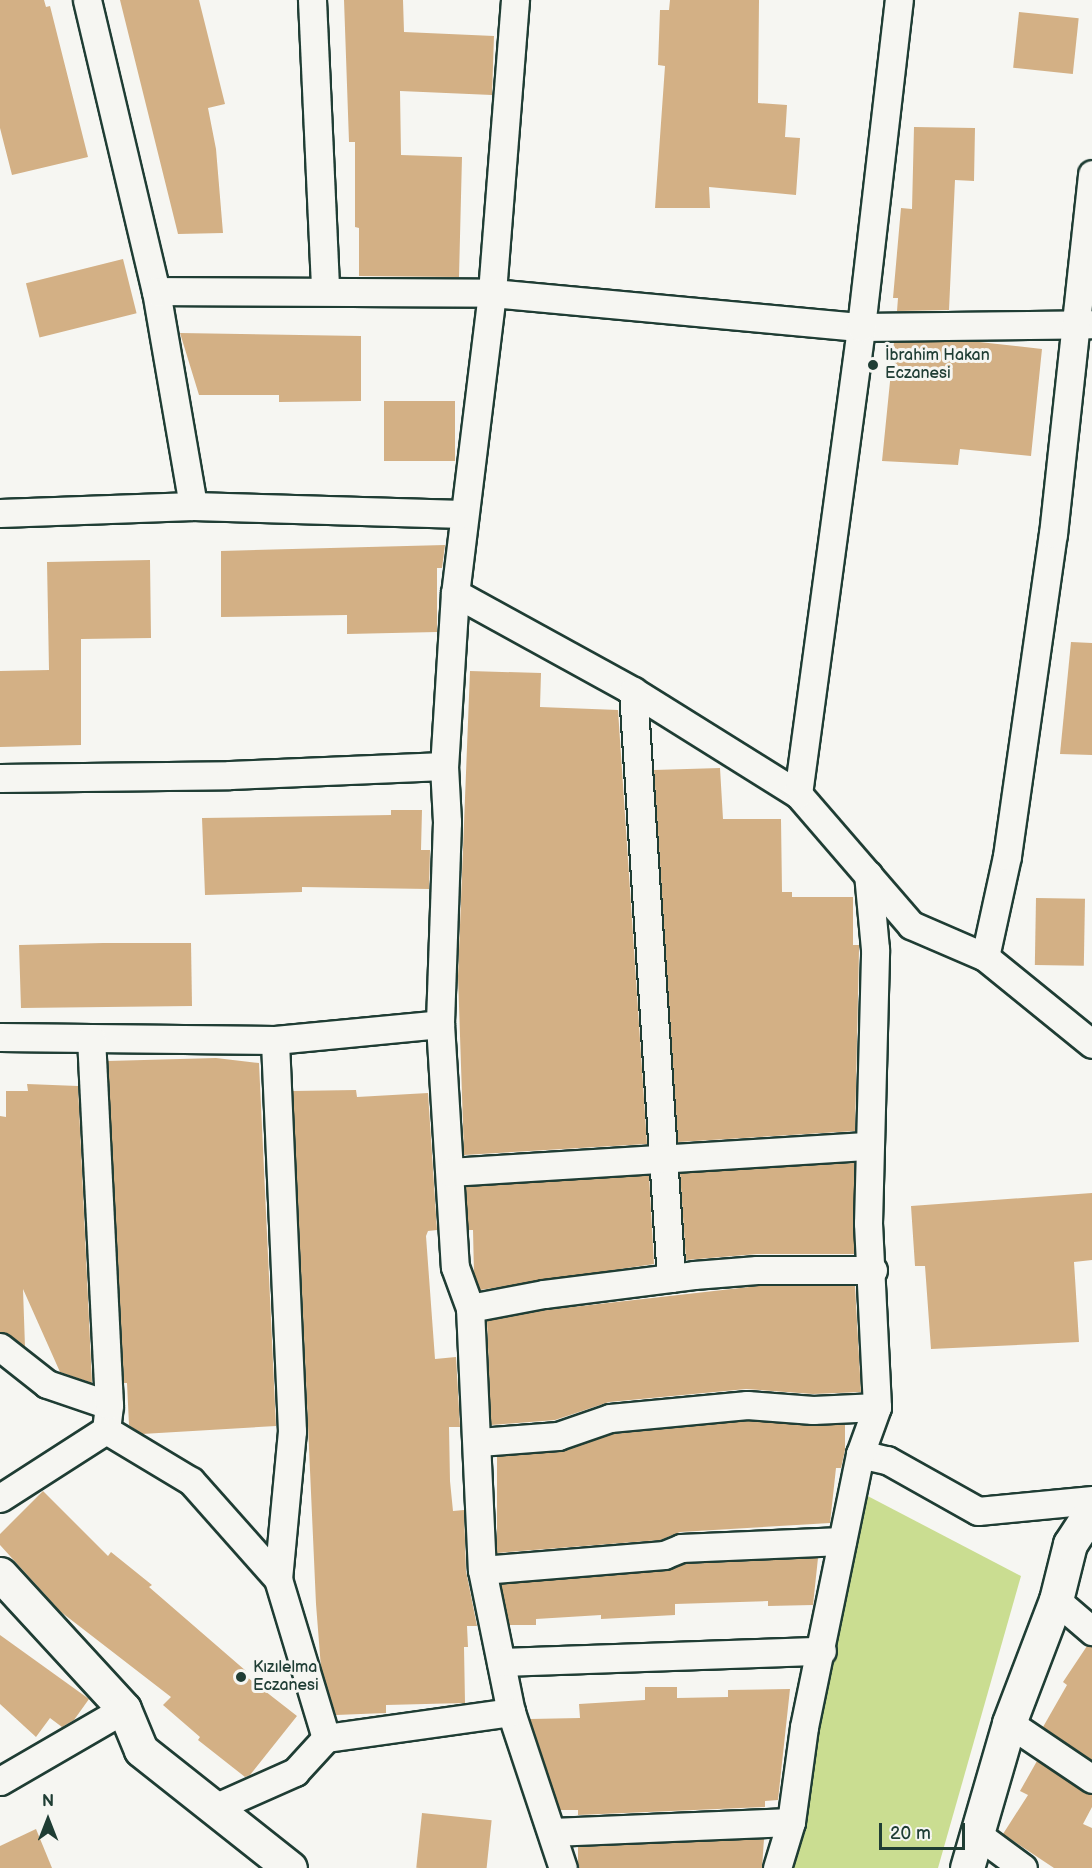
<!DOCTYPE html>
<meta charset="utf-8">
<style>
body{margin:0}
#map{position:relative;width:1092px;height:1868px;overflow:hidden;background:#f6f6f2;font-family:"Balsamiq Sans",sans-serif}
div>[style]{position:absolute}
.green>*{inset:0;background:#cadd91}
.building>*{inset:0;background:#d3b085;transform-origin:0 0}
.roads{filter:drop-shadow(2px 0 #1f3d34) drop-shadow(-2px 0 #1f3d34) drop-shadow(0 2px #1f3d34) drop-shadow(0 -2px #1f3d34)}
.street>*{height:27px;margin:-13.5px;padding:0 13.5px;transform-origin:13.5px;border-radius:13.5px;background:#f6f6f2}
.secondary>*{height:33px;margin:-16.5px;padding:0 16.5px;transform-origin:16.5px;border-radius:16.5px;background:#f6f6f2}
.dots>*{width:16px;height:16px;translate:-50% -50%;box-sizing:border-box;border:3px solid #f6f6f2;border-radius:50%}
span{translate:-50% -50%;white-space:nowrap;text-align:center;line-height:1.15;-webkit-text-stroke:6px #f6f6f2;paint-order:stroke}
.poi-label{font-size:16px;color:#1f3d34}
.left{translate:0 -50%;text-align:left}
.north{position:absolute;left:18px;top:1790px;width:60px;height:60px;-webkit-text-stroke:4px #f6f6f2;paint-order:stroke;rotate:0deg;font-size:16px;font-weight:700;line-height:24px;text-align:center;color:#1f3d34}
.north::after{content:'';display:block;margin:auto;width:21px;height:27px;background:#1f3d34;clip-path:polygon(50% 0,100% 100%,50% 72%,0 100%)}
.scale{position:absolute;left:879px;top:1823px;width:86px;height:27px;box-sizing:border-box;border:3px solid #1f3d34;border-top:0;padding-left:8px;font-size:18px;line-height:21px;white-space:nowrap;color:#1f3d34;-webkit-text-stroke:4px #f6f6f2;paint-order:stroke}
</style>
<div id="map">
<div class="green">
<div style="clip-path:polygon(860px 1492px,1021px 1576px,938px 1868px,780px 1868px)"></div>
</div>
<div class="building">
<div style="clip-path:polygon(0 0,44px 0,46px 7px,50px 6px,88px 157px,12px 175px,0 128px)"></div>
<div style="clip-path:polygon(120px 0,199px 0,225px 104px,208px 108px,216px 149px,223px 233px,178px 234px)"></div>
<div style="clip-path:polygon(344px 0,403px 0,404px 32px,494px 36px,492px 95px,400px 91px,401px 155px,462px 157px,459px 277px,359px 276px,359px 228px,355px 227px,355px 142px,349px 142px)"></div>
<div style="clip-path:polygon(670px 0,759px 0,758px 103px,787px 105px,785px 137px,800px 138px,796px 195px,709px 187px,710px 208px,655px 208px,665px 66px,658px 65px,660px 10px,669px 10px)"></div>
<div style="left:1019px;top:12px;width:60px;height:56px;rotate:6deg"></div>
<div style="clip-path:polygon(914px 127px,975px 128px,974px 181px,955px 180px,949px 310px,897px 311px,898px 298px,893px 298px,901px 208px,912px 209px)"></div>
<div style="left:123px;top:259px;width:56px;height:100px;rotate:76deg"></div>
<div style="clip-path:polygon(180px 333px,361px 336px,361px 401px,279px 402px,279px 395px,199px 395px)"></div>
<div style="clip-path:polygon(970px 341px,1042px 349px,1031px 456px,960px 449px,958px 465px,882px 461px,894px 342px)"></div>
<div style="left:384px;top:401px;width:71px;height:60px"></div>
<div style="clip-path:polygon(445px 545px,442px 568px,437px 568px,437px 632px,347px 634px,347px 615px,221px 617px,221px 551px)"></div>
<div style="clip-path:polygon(150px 560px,151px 638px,81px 639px,81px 745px,0 747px,0 671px,49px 670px,47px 562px)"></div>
<div style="clip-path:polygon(1071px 642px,1092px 643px,1092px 755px,1060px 754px)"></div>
<div style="clip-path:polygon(470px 671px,541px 673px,540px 707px,618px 710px,647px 1144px,464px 1155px,458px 976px)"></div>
<div style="clip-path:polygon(720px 768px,723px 819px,781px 819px,782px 892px,792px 892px,792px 897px,853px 897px,853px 945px,859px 945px,859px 950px,855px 1131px,678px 1142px,654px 770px)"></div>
<div style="clip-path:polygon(391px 810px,422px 810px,421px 850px,430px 850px,429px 889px,302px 887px,302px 892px,205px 895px,202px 818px,391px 815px)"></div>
<div style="left:1036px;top:898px;width:49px;height:67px;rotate:1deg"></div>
<div style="clip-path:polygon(103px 943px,191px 943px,192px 1006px,21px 1008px,19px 945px)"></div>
<div style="clip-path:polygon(216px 1058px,259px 1063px,276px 1426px,142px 1434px,129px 1425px,127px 1383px,124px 1383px,108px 1061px)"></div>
<div style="clip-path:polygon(27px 1084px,78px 1086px,92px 1383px,60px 1372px,23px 1289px,25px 1347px,0 1332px,0 1116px,6px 1117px,6px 1091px,28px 1091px)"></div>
<div style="clip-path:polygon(356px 1090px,357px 1097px,428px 1093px,437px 1230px,428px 1231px,426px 1236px,435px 1359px,456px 1357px,460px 1427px,449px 1427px,450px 1481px,453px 1511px,464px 1510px,466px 1571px,477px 1626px,467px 1626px,468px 1647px,464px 1647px,465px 1703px,386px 1705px,386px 1713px,336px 1715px,321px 1668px,316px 1604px,293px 1091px)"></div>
<div style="clip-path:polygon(854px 1163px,854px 1254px,757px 1254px,686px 1260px,680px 1173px)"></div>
<div style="clip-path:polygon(649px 1175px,654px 1264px,480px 1290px,474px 1274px,473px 1230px,468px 1230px,466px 1187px)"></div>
<div style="clip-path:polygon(1092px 1193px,1092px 1260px,1074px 1262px,1079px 1342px,931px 1349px,925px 1266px,915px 1266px,911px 1206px)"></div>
<div style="clip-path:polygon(758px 1286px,855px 1286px,861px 1392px,813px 1394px,746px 1389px,609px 1402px,555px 1420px,491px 1425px,487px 1321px,546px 1310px)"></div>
<div style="clip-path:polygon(747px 1421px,845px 1424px,845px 1450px,841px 1468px,836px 1468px,830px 1523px,680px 1532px,660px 1540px,497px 1553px,497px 1456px,559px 1452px,613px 1434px)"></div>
<div style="clip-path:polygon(43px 1491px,108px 1556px,111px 1552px,152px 1585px,149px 1587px,246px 1671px,243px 1674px,297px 1716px,250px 1775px,245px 1777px,198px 1740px,200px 1737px,163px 1705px,171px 1697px,61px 1612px,0 1545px,0 1534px)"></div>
<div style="clip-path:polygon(818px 1558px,813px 1605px,768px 1606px,768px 1601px,675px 1604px,675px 1615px,601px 1619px,601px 1615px,536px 1619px,536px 1625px,509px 1625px,501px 1584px,665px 1571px,684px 1564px)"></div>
<div style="clip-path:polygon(0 1635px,89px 1699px,74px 1720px,62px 1727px,50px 1718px,36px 1737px,0 1704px)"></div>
<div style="clip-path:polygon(1087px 1646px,1092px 1646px,1092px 1760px,1043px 1727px,1067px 1685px,1063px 1682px)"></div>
<div style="clip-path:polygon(645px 1687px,677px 1687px,677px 1698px,728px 1697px,728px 1690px,790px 1689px,778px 1800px,765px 1801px,765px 1807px,578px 1815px,578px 1810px,560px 1810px,530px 1719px,580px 1718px,579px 1704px,645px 1700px)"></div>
<div style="clip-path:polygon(1037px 1761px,1092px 1795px,1092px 1807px,1083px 1824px,1092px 1828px,1092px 1868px,1054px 1868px,1003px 1834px,1028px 1795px,1020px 1791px)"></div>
<div style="left:422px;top:1813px;width:70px;height:55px;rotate:6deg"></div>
<div style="clip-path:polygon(36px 1829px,52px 1868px,0 1868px,0 1846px)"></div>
<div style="clip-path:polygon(764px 1839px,762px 1868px,578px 1868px,578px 1847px)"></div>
</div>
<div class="roads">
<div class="street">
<div style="left:87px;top:0;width:299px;rotate:76.7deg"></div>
<div style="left:156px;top:291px;width:218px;rotate:80.2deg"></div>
<div style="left:312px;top:0;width:290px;rotate:87.4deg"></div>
<div style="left:515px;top:0;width:294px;rotate:94.5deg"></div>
<div style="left:492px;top:293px;width:302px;rotate:97deg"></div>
<div style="left:455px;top:593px;width:173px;rotate:93.6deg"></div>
<div style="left:444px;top:766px;width:56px;rotate:86.9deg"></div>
<div style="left:447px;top:822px;width:202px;rotate:92deg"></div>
<div style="left:440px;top:1024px;width:243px;rotate:86.5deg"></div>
<div style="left:455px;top:1267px;width:44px;rotate:69.9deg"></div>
<div style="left:470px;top:1308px;width:262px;rotate:87.4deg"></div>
<div style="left:482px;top:1570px;width:145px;rotate:78.5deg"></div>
<div style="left:511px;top:1712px;width:164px;rotate:71.6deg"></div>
<div style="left:156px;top:291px;width:336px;rotate:0.3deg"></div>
<div style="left:492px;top:293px;width:371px;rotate:5.3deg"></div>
<div style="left:861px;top:327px;width:231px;rotate:-0.7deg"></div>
<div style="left:0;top:513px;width:193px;rotate:-2.1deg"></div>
<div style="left:193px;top:506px;width:270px;rotate:1.7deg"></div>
<div style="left:455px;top:593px;width:203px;rotate:28.8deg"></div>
<div style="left:633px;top:691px;width:195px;rotate:32deg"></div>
<div style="left:798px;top:794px;width:173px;rotate:49.2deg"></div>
<div style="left:911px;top:925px;width:81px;rotate:23.4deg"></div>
<div style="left:985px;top:957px;width:138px;rotate:39.1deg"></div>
<div style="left:633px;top:691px;width:588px;rotate:86.3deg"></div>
<div style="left:0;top:778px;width:230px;rotate:-0.7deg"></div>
<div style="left:230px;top:775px;width:214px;rotate:-2.4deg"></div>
<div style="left:798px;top:794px;width:471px;rotate:-82.3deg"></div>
<div style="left:861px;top:327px;width:329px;rotate:-83.4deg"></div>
<div style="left:985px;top:957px;width:103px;rotate:-77.7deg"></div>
<div style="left:1007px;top:856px;width:325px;rotate:-81.9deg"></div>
<div style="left:1053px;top:534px;width:362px;rotate:-83.8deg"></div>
<div style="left:0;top:1037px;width:275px;rotate:0.6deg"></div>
<div style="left:275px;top:1040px;width:166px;rotate:-5.5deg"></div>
<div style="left:451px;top:1172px;width:418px;rotate:-3.6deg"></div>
<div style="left:470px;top:1308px;width:75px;rotate:-10.7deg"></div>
<div style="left:544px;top:1294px;width:151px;rotate:-7.2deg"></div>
<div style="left:694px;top:1275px;width:63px;rotate:-4.5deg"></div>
<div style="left:757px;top:1270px;width:116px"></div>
<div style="left:0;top:1347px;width:60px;rotate:38.2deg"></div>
<div style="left:47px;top:1384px;width:65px;rotate:18.7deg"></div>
<div style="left:106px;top:1430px;width:99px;rotate:31deg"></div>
<div style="left:191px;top:1481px;width:131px;rotate:48.4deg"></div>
<div style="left:479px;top:1442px;width:79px;rotate:-4.3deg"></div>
<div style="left:558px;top:1436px;width:55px;rotate:-19.1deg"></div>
<div style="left:610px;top:1418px;width:138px;rotate:-5.4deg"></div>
<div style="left:747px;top:1405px;width:66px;rotate:4.3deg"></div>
<div style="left:813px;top:1410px;width:64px;rotate:-2.7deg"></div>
<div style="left:860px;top:1454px;width:28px;rotate:13deg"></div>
<div style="left:887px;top:1460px;width:104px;rotate:29.3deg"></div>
<div style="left:978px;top:1511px;width:115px;rotate:-5.5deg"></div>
<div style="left:0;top:1498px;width:126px;rotate:-32.7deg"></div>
<div style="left:106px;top:1430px;width:25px;rotate:-83deg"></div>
<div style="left:109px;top:1405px;width:367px;rotate:-92.8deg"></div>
<div style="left:482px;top:1570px;width:183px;rotate:-4.7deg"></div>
<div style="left:664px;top:1555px;width:18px;rotate:-22deg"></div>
<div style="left:681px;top:1548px;width:161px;rotate:-2.5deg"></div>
<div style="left:1056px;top:1600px;width:48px;rotate:40.7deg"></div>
<div style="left:501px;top:1662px;width:321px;rotate:-2deg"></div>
<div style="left:1009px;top:1723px;width:100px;rotate:34deg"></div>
<div style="left:326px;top:1738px;width:187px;rotate:-8deg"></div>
<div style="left:0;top:1781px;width:143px;rotate:-30.1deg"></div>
<div style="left:214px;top:1808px;width:89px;rotate:-24deg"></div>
<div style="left:295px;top:1772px;width:46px;rotate:-47.6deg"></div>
<div style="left:326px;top:1738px;width:166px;rotate:-106.8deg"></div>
<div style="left:278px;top:1579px;width:149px;rotate:-84.6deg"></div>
<div style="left:292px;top:1431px;width:391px;rotate:-92.5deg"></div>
<div style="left:552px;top:1832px;width:239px;rotate:-2.4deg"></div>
<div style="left:977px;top:1834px;width:57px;rotate:36.5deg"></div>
<div style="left:777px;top:1868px;width:48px;rotate:-73.1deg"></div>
<div style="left:791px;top:1822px;width:96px;rotate:-82.2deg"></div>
<div style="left:804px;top:1727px;width:279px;rotate:-78.4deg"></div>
<div style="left:860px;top:1454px;width:50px;rotate:-70.1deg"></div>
<div style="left:877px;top:1407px;width:184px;rotate:-92.8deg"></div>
<div style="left:868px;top:1223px;width:274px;rotate:-88.5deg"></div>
<div style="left:875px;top:949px;width:75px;rotate:-95.3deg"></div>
</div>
<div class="secondary">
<div style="left:0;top:1574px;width:183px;rotate:47.4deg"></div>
<div style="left:124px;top:1709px;width:44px;rotate:67.5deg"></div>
<div style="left:141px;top:1750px;width:190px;rotate:38.4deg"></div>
<div style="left:967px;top:1868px;width:151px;rotate:-73.8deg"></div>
<div style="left:1009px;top:1723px;width:132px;rotate:-69.1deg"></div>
<div style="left:1056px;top:1600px;width:58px;rotate:-76deg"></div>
<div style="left:1070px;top:1544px;width:40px;rotate:-57.1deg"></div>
</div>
</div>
<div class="dots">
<div style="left:873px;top:365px;background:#1f3d34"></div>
<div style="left:241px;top:1677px;background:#1f3d34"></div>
</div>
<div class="poi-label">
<span class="left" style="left:885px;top:365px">İbrahim Hakan<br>Eczanesi</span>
<span class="left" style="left:253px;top:1677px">Kızılelma<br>Eczanesi</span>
</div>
<div class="north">N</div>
<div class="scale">20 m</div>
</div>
